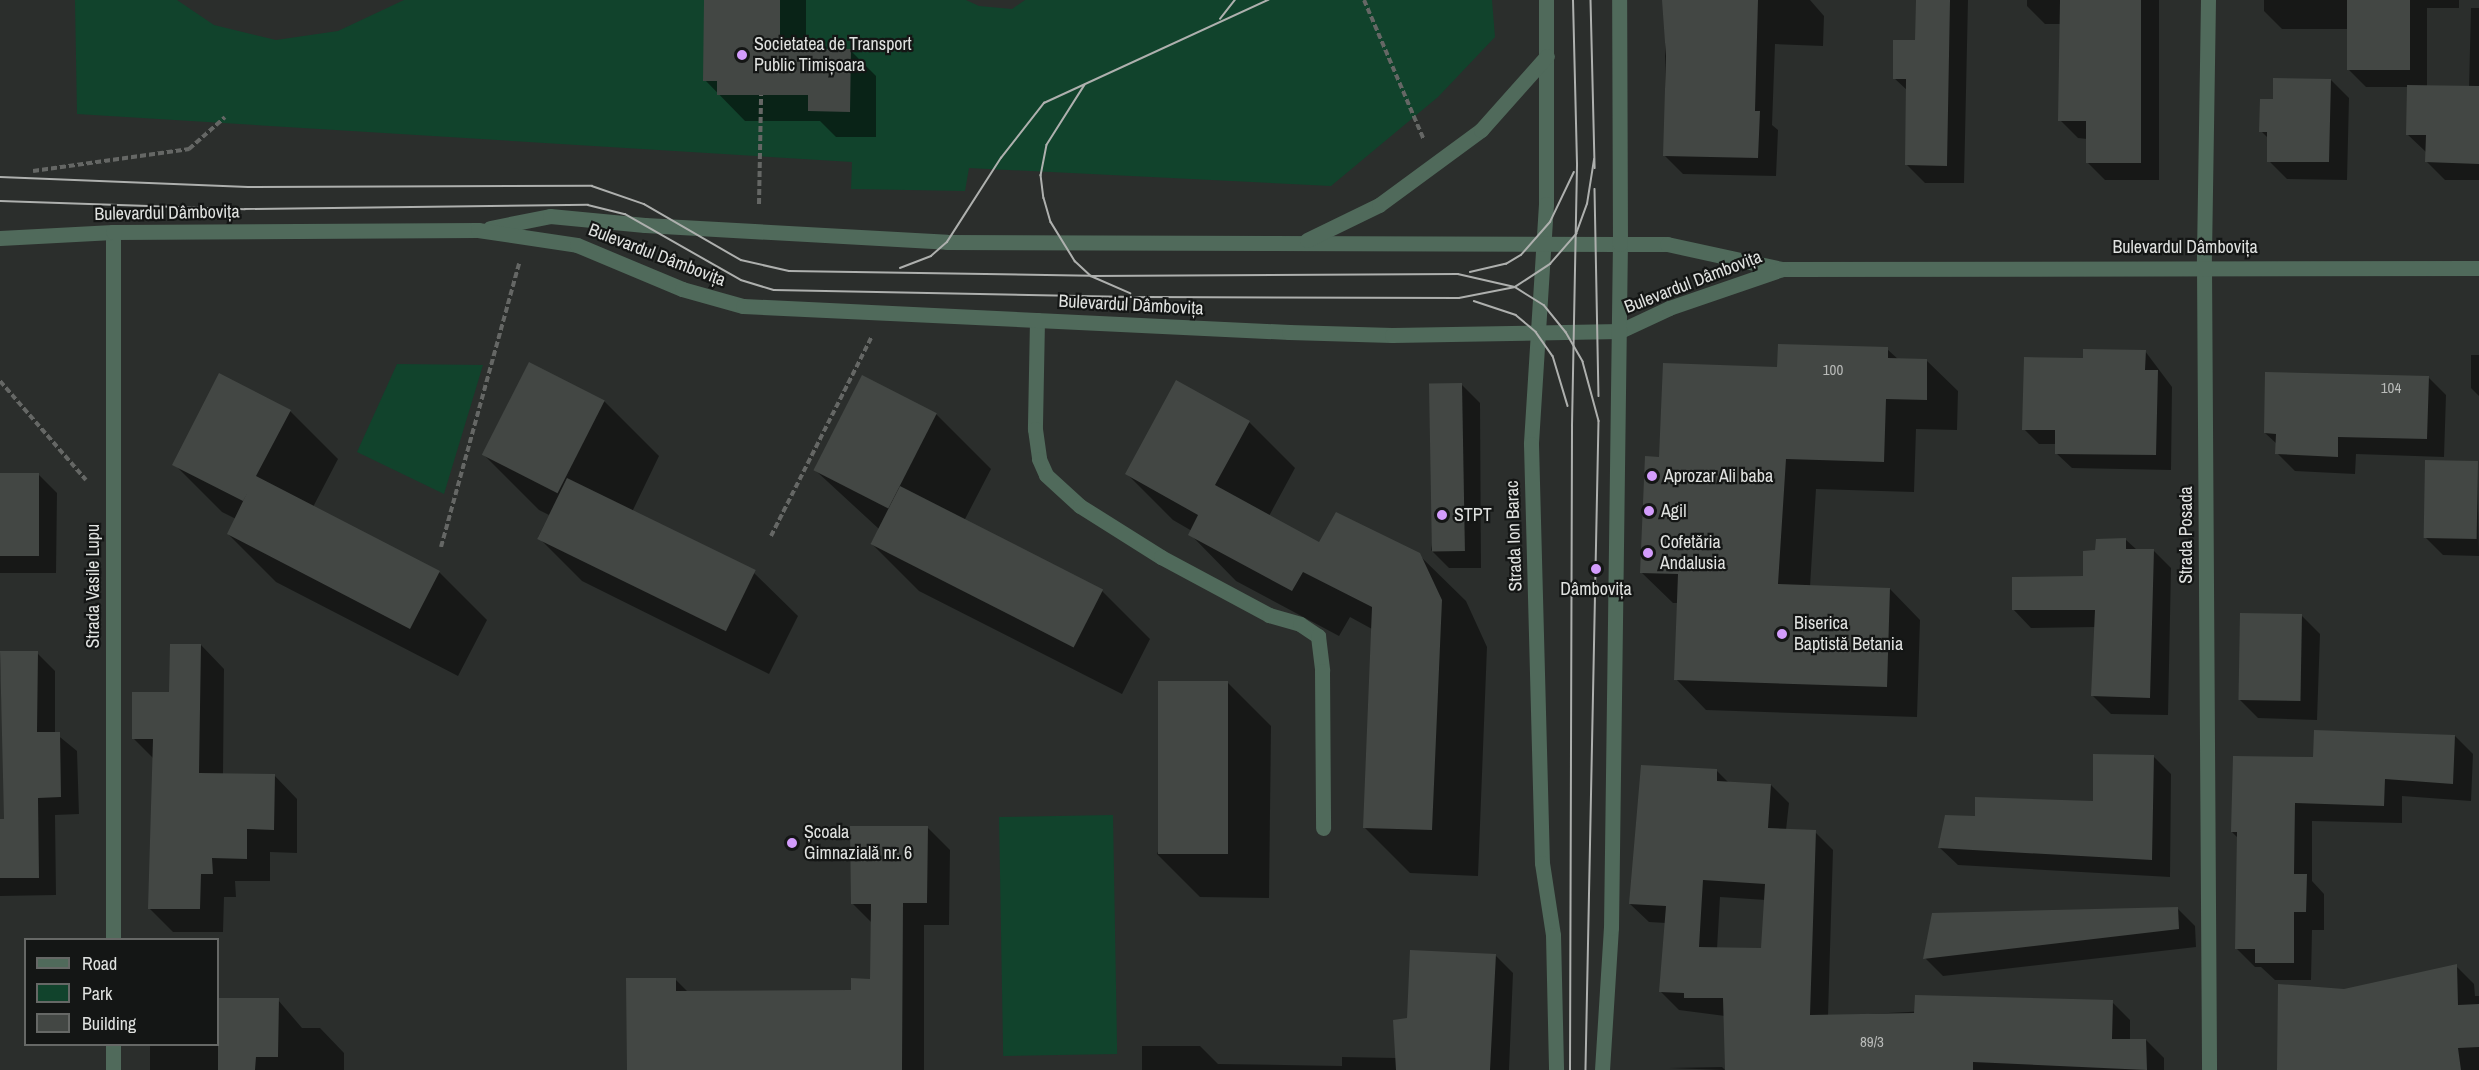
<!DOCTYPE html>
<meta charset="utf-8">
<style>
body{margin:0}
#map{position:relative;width:2479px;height:1070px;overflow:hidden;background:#2b2e2c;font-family:"Archivo Narrow",sans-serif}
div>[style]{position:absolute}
.green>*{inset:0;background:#11432c;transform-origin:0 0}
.shadow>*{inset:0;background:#0007}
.building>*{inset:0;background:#434744;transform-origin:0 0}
.path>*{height:4px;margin-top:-2px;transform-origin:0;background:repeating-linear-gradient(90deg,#656765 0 6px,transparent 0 9px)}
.service>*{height:15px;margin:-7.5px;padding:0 7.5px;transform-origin:7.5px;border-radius:7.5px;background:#506a5b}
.minor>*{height:15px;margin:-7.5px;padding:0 7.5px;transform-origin:7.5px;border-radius:7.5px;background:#506a5b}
.tertiary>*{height:15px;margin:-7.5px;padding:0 7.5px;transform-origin:7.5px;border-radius:7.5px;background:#506a5b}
.tram>*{height:1.5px;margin:-0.75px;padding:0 0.75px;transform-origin:0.75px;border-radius:0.75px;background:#aeb0ae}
.dots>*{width:16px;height:16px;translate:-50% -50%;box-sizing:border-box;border:3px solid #141615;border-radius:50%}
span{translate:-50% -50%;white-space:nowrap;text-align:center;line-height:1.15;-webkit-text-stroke:4.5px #141615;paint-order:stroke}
.number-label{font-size:15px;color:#b9bbb9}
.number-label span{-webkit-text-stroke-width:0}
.poi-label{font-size:18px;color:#e0e2e0}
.left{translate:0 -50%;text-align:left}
.street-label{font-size:18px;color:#e0e2e0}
.legend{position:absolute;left:24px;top:938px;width:195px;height:108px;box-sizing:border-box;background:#141615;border:2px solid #666866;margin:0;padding:8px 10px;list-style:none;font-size:18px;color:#e0e2e0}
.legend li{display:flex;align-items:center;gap:12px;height:30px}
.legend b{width:30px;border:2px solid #666866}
</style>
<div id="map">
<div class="green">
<div style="clip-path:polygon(75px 0,177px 0,214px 25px,276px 40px,338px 31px,404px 0,966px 0,979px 6px,1012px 9px,1025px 0,1492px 0,1495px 37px,1438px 97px,1331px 186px,969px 168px,965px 191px,851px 189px,852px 162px,77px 114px)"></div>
<div style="clip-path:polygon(397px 364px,483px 365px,444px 494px,357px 452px)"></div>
<div style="left:1113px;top:815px;width:239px;height:114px;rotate:89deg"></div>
</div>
<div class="shadow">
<div style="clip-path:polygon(721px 0,806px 0,806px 50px,850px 50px,876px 76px,876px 137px,836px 137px,820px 121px,745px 121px,705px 80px)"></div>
<div style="clip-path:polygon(1665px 0,1810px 0,1824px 16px,1823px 46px,1775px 44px,1772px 125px,1778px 130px,1776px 176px,1683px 174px,1665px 156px)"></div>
<div style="clip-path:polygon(1918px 0,1968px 0,1964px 183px,1925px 183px,1907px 165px,1908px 91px,1894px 78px,1917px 42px)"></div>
<div style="clip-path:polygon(2027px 0,2159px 0,2159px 180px,2105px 180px,2087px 162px,2087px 139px,2078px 138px,2060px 120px,2061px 24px,2045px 24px,2027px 6px)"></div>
<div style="clip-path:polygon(2264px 0,2459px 0,2459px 8px,2427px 8px,2427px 87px,2469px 88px,2471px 8px,2479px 8px,2479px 180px,2445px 180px,2427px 162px,2426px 152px,2407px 134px,2408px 87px,2366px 87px,2348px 69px,2348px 29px,2282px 29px,2264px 11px)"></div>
<div style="clip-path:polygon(2331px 80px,2349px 98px,2347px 180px,2287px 179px,2269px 161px,2269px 139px,2261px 131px,2274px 100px)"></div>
<div style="clip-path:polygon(1887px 349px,1899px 360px,1927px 361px,1958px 391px,1957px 430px,1916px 429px,1914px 492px,1816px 489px,1810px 587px,1890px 589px,1920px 620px,1917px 717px,1706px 710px,1676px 679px,1678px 603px,1673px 603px,1642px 573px,1660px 458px,1778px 369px)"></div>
<div style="clip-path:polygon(2145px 351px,2172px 387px,2171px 470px,2072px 468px,2056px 453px,2056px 444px,2039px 444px,2024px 429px,2085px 359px)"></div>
<div style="clip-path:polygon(2471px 355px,2479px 355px,2479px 396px,2471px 388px)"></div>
<div style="clip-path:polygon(2428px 377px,2446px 395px,2444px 457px,2356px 454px,2355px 474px,2295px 471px,2277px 453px,2277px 444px,2265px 433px)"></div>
<div style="clip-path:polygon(1462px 385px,1480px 403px,1481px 568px,1449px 568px,1431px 550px)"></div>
<div style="clip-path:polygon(604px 401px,659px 456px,632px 512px,754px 573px,798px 616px,769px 674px,582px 581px,538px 537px,549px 515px,539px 510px,484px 455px)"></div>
<div style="clip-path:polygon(290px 411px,338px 459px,313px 507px,439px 572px,487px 620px,458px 676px,276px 582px,228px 534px,236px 519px,222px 512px,174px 464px)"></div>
<div style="clip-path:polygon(936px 414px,991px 469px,964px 521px,1102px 591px,1150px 639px,1122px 694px,919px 591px,871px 543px,879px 529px,815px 470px)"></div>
<div style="clip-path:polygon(1249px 422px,1295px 468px,1269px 516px,1320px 544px,1419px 555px,1466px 601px,1487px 647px,1478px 876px,1410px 873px,1364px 827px,1372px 629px,1350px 617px,1339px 636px,1236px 581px,1190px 534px,1192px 531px,1173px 520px,1127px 474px)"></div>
<div style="clip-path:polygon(2477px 463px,2479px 556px,2443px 555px,2425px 537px)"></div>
<div style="clip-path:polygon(0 475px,39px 475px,57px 493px,56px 573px,0 573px)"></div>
<div style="clip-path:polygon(2125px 539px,2137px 550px,2153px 550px,2171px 568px,2168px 715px,2111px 714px,2093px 696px,2096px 627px,2031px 628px,2013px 609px,2085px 578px,2097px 551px)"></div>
<div style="clip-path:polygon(2302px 616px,2320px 634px,2317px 720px,2258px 718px,2240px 700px)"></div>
<div style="clip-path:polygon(201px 645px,224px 669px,223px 775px,274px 775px,297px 799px,297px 853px,270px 852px,270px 881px,235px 881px,236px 897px,224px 897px,223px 932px,173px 932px,149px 908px,154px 759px,134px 739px,171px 694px)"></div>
<div style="clip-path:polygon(0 653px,37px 653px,55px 671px,55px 733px,77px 751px,79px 814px,55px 815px,56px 895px,0 896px,0 820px,6px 820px)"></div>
<div style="clip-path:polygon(1228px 683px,1271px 726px,1269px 898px,1200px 897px,1157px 854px)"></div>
<div style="clip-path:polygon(2455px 736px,2473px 754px,2471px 801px,2402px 796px,2402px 823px,2312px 821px,2312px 881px,2324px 894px,2324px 930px,2312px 930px,2311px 980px,2275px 980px,2261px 967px,2255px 967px,2237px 949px,2238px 838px,2232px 832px,2315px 758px)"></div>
<div style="clip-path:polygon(2153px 756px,2171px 774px,2170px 877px,1958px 865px,1940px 848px,1976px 817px,2094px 802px)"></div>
<div style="clip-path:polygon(evenodd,1717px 771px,1729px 783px,1771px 785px,1789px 803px,1786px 830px,1815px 832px,1833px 850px,1828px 1016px,2112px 1002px,2130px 1020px,2130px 1040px,2146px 1040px,2164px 1058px,2164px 1070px,1726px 1070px,1725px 1016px,1679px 1010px,1661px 992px,1666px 923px,1649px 922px,1630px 904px,1717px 771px,1720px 897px,1766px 900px,1762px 950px,1717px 949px,1720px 897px)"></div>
<div style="clip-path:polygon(928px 828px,950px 850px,949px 925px,924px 925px,924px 1070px,628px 1070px,675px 979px,689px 993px,853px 991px,872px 980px,872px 923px,852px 903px)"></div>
<div style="clip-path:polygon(2177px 908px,2195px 926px,2196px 947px,1943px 976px,1925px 958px)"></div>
<div style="clip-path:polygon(1495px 955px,1513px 973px,1509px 1070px,1142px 1070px,1142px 1046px,1200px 1046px,1218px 1064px,1342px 1066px,1342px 1057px,1397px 1058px,1408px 1020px)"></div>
<div style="clip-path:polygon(2456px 966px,2474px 984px,2475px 996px,2479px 996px,2479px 1070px,2279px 1070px,2344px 990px)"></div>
<div style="clip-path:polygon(218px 999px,278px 1000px,302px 1028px,320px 1028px,344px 1053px,344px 1070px,150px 1070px,150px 1044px,218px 1044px)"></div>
<div style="clip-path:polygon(1722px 1067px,1725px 1070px,1669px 1068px)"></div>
</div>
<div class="building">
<div style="clip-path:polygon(704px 0,780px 0,780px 49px,851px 49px,850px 112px,808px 111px,808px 95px,717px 95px,717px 81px,703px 81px)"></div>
<div style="clip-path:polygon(1662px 0,1758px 0,1755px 111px,1760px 111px,1758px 158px,1663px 156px,1666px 56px)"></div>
<div style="clip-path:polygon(1916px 0,1950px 0,1947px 166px,1905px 165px,1906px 79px,1893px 79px,1893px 40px,1915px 40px)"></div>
<div style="clip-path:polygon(2060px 0,2141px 0,2141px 163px,2086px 163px,2086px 121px,2058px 121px)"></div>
<div style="left:2347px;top:0;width:63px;height:70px"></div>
<div style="clip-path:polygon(2273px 78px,2331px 79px,2329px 162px,2267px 162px,2267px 132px,2259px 132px,2260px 99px,2273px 99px)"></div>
<div style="clip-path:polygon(2407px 85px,2479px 86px,2479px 164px,2425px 162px,2426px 135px,2406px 135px)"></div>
<div style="clip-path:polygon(1778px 344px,1888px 347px,1888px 358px,1927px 359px,1927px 400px,1886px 399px,1884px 462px,1786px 459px,1778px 584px,1890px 588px,1887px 687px,1674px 680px,1678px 574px,1640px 573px,1645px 456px,1659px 457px,1663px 363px,1777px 367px)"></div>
<div style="clip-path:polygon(2083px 349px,2146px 350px,2145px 370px,2158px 370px,2156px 455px,2055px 454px,2055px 430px,2022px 430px,2024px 357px,2083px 358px)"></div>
<div style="left:529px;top:362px;width:85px;height:104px;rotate:27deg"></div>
<div style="clip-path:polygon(2265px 372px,2429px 376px,2427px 439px,2338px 437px,2338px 457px,2275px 454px,2276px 434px,2264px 433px)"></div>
<div style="clip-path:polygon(219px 373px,291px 410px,256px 476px,440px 571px,410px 629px,227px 534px,248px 491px,243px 501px,172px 465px)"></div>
<div style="left:862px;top:375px;width:84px;height:107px;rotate:27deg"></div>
<div style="clip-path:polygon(1176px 380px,1250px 421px,1215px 485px,1319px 542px,1336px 512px,1420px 553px,1442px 600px,1432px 830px,1363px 828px,1372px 607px,1303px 572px,1292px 591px,1188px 535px,1198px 515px,1125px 474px)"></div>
<div style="left:1462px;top:383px;width:168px;height:33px;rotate:89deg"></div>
<div style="left:2425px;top:460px;width:53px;height:78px;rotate:1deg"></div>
<div style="left:0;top:473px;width:39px;height:83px"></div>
<div style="left:567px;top:478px;width:210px;height:68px;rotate:26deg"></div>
<div style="left:900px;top:486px;width:228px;height:65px;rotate:27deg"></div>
<div style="clip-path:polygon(2126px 538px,2126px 549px,2154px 549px,2150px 698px,2091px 696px,2095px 610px,2012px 610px,2012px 577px,2083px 576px,2083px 551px,2095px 550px,2096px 539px)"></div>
<div style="left:2240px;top:613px;width:62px;height:87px;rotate:1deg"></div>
<div style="clip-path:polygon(170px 644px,201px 644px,199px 773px,275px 774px,274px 830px,247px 829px,247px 859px,212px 858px,213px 874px,201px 874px,200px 909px,148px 909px,153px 739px,132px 739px,132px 692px,169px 692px)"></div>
<div style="clip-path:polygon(0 651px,38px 651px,37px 732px,60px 732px,61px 797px,38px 798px,39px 878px,0 878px,0 819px,4px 819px)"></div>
<div style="left:1158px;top:681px;width:70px;height:173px"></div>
<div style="clip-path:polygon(2314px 730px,2455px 735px,2453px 784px,2385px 779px,2384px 806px,2295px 803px,2294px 874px,2307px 874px,2306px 912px,2294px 912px,2294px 963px,2255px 963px,2255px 949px,2235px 949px,2237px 832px,2231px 832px,2233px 756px,2313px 757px)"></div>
<div style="clip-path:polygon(2093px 754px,2154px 755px,2152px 860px,1938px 848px,1945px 815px,1975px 816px,1975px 797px,2093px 801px)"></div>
<div style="clip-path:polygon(evenodd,1641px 765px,1717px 769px,1717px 781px,1771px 784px,1768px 828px,1816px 830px,1810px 1015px,1914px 1013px,1915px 995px,2113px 1000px,2112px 1039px,2146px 1039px,2147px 1070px,1973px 1062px,1973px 1070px,1725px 1070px,1723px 998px,1684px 998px,1684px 993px,1659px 992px,1666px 906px,1629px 904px,1641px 765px,1703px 880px,1765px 884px,1761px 948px,1699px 947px,1703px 880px)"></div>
<div style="clip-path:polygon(850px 826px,928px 826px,927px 903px,903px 903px,902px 1070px,627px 1070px,626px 978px,676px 978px,676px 991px,851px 990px,851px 978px,870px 979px,871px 904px,851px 904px)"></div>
<div style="clip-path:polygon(2178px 907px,2179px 929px,1923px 959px,1932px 913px)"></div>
<div style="clip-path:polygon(1410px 950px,1496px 954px,1490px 1070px,1396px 1070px,1393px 1020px,1407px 1018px)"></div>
<div style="clip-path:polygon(2457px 964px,2458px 1005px,2479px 1004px,2479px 1047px,2458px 1048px,2461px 1070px,2277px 1070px,2278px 984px,2344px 989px)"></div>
<div style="clip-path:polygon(218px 998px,279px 998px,278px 1057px,256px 1057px,255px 1070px,218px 1070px)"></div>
</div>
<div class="path">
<div style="left:1364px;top:0;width:152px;rotate:66.8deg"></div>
<div style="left:33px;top:171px;width:158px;rotate:-8deg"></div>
<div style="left:189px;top:149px;width:48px;rotate:-41.6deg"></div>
<div style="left:759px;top:204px;width:109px;rotate:-88.9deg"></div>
<div style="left:0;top:381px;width:131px;rotate:49deg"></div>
<div style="left:771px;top:536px;width:222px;rotate:-63.2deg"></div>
<div style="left:441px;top:547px;width:294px;rotate:-74.6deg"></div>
</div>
<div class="service">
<div style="left:1037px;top:320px;width:109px;rotate:91.1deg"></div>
<div style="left:1035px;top:429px;width:30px;rotate:82deg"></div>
<div style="left:1039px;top:459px;width:17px;rotate:66deg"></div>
<div style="left:1046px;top:475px;width:46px;rotate:42.4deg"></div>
<div style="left:1080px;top:506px;width:96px;rotate:32.2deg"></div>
<div style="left:1161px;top:557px;width:123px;rotate:28.2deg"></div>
<div style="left:1269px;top:615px;width:32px;rotate:16deg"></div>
<div style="left:1300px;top:624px;width:22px;rotate:34deg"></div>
<div style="left:1318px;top:636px;width:35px;rotate:83deg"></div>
<div style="left:1322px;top:671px;width:157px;rotate:89.6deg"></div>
</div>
<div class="minor">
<div style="left:2208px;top:0;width:266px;rotate:90.9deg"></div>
<div style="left:2204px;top:266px;width:804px;rotate:89.64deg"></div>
<div style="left:1620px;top:244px;width:47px"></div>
<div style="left:1667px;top:244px;width:118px;rotate:12.3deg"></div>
<div style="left:1782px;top:269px;width:697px;rotate:-0.08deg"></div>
<div style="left:1620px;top:331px;width:54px;rotate:-25.1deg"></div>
<div style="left:1669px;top:308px;width:120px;rotate:-19deg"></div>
<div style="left:113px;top:940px;width:708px;rotate:-90deg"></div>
<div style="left:113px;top:1070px;width:26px;rotate:-90deg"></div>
</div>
<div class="tertiary">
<div style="left:1546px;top:0;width:204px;rotate:90deg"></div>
<div style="left:1546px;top:204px;width:240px;rotate:93.6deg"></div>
<div style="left:1531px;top:444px;width:419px;rotate:88.5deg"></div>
<div style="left:1542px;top:863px;width:73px;rotate:81.3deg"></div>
<div style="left:1553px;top:935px;width:135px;rotate:88.7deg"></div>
<div style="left:490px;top:228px;width:61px;rotate:-11.3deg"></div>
<div style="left:550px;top:216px;width:95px;rotate:5.4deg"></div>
<div style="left:645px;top:225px;width:302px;rotate:3.2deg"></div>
<div style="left:947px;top:242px;width:673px;rotate:0.17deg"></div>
<div style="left:0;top:238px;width:113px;rotate:-3deg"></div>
<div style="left:113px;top:232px;width:365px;rotate:-0.3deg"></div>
<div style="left:478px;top:230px;width:100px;rotate:8.6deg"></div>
<div style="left:577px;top:245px;width:114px;rotate:22.7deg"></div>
<div style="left:682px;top:289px;width:63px;rotate:15.6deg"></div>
<div style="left:743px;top:306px;width:547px;rotate:2.73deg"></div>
<div style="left:1289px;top:332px;width:103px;rotate:1.7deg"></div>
<div style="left:1392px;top:335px;width:228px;rotate:-1deg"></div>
<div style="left:1307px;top:240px;width:80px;rotate:-25.9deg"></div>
<div style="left:1379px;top:205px;width:127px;rotate:-36.3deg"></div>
<div style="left:1481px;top:130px;width:99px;rotate:-48.3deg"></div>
<div style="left:1602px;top:1070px;width:142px;rotate:-86.4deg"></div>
<div style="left:1611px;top:928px;width:684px;rotate:-89.25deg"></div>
<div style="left:1620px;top:244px;width:244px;rotate:-90.2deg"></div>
</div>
<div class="tram">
<div style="left:1591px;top:0;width:168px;rotate:88.6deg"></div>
<div style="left:1220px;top:19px;width:24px;rotate:-52deg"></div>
<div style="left:1085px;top:85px;width:71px;rotate:122.3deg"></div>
<div style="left:1047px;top:145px;width:31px;rotate:101deg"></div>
<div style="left:1041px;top:175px;width:23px;rotate:83deg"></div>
<div style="left:1044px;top:198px;width:25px;rotate:74deg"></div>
<div style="left:1051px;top:222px;width:46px;rotate:58.4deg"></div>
<div style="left:1075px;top:261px;width:22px;rotate:43deg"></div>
<div style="left:1091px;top:276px;width:43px;rotate:23.6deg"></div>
<div style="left:0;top:177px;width:248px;rotate:2.3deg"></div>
<div style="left:248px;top:187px;width:344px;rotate:-0.2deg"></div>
<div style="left:592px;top:186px;width:55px;rotate:19.1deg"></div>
<div style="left:644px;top:204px;width:112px;rotate:30deg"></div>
<div style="left:741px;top:260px;width:49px;rotate:12.9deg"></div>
<div style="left:789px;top:271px;width:302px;rotate:0.9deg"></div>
<div style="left:1091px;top:276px;width:367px;rotate:-0.3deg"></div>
<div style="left:1458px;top:274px;width:58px;rotate:12.8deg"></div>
<div style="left:1515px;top:287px;width:34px;rotate:32deg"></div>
<div style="left:1544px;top:305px;width:35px;rotate:51deg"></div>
<div style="left:1566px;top:332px;width:34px;rotate:60deg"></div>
<div style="left:1583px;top:362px;width:61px;rotate:74.8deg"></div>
<div style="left:1599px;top:421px;width:649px;rotate:91.15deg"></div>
<div style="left:1595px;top:189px;width:207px;rotate:88.9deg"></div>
<div style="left:0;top:201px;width:245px;rotate:1.9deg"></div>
<div style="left:245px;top:209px;width:343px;rotate:-0.7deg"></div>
<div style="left:588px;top:205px;width:38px;rotate:14deg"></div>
<div style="left:625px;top:214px;width:133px;rotate:29.6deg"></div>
<div style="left:741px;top:280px;width:34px;rotate:17deg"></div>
<div style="left:774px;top:290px;width:371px;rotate:1.1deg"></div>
<div style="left:1145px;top:297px;width:314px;rotate:0.2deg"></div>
<div style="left:1459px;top:298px;width:57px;rotate:-11.1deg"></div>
<div style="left:1515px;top:287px;width:42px;rotate:-33.3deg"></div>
<div style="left:1550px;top:264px;width:40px;rotate:-49deg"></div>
<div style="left:1576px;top:234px;width:32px;rotate:-70deg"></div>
<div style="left:1587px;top:204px;width:45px;rotate:-81deg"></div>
<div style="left:900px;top:268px;width:33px;rotate:-21deg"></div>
<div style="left:931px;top:256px;width:21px;rotate:-41deg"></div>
<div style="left:947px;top:242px;width:100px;rotate:-57.3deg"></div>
<div style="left:1001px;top:158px;width:70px;rotate:-52deg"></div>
<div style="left:1044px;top:103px;width:247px;rotate:-24.7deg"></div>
<div style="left:1470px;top:272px;width:37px;rotate:-13deg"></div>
<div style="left:1506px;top:264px;width:17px;rotate:-31deg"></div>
<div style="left:1521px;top:255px;width:44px;rotate:-48.7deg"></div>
<div style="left:1550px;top:222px;width:55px;rotate:-64.4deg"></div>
<div style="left:1474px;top:301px;width:44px;rotate:18.4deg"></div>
<div style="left:1516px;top:315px;width:26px;rotate:40deg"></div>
<div style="left:1536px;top:332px;width:29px;rotate:55deg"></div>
<div style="left:1553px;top:356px;width:52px;rotate:73.3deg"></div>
<div style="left:1570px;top:1070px;width:644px;rotate:-89.82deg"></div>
<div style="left:1572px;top:426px;width:262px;rotate:-88.9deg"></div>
<div style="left:1577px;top:164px;width:164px;rotate:-91.4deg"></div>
</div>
<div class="dots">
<div style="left:742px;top:55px;background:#d39cfc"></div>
<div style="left:1652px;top:476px;background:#d39cfc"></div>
<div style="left:1649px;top:511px;background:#d39cfc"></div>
<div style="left:1442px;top:515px;background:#d39cfc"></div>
<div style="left:1648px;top:553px;background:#d39cfc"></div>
<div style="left:1596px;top:569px;background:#d39cfc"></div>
<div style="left:1782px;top:634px;background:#d39cfc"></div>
<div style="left:792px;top:843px;background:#d39cfc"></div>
</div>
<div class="number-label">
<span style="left:1833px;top:370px">100</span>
<span style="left:2391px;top:388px">104</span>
<span style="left:1872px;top:1042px">89/3</span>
</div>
<div class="poi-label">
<span class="left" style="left:754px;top:55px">Societatea de Transport<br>Public Timișoara</span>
<span class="left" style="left:1664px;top:476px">Aprozar Ali baba</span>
<span class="left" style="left:1661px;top:511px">Agil</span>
<span class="left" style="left:1454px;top:515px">STPT</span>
<span class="left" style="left:1660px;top:553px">Cofetăria<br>Andalusia</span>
<span style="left:1596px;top:589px">Dâmbovița</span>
<span class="left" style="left:1794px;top:634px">Biserica<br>Baptistă Betania</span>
<span class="left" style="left:804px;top:843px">Școala<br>Gimnazială nr. 6</span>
</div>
<div class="street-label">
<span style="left:167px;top:213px;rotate:-1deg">Bulevardul Dâmbovița</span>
<span style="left:2185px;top:247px">Bulevardul Dâmbovița</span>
<span style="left:657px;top:255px;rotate:21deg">Bulevardul Dâmbovița</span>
<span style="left:1693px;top:282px;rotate:-21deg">Bulevardul Dâmbovița</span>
<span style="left:1131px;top:305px;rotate:3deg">Bulevardul Dâmbovița</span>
<span style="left:2186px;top:535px;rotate:-90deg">Strada Posada</span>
<span style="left:1514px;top:536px;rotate:-92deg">Strada Ion Barac</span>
<span style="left:93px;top:586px;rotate:-90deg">Strada Vasile Lupu</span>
</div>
<ul class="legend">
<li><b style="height:8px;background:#506a5b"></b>Road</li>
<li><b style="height:16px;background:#11432c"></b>Park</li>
<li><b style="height:16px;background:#434744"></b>Building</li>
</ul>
</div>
